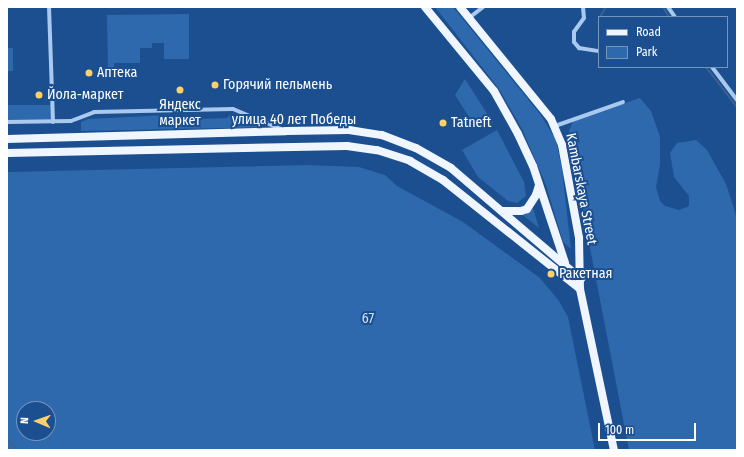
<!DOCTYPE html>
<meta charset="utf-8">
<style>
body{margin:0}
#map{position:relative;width:744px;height:457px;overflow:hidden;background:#1b4f8f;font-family:"Fira Sans Condensed",sans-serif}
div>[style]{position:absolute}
.green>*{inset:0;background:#2e69ad;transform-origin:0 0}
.stream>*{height:2px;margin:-1px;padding:0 1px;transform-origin:1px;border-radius:1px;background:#3c6290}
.minor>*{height:4px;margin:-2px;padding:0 2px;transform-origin:2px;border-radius:2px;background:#a9c9ee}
.primary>*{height:8px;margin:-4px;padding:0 4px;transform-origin:4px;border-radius:4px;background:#f0f6ff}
.dots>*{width:11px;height:11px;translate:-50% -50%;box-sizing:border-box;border:2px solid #1b4f8f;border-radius:50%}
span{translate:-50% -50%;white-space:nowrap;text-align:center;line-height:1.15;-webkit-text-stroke:4px #1b4f8f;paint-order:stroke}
.poi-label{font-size:14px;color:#fff}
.left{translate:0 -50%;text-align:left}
.street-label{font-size:14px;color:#fff}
.park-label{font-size:14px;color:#cfe3fa}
.frame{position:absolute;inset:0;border:8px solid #fff;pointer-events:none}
.legend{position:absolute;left:598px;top:16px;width:130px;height:52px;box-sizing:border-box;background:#1b4f8f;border:1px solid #7695bc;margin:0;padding:5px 7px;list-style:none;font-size:12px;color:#fff}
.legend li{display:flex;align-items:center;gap:8px;height:20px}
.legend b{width:20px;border:1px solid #7695bc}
.north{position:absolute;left:16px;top:401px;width:40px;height:40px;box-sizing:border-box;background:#1b4f8f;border:1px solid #7695bc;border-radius:50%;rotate:272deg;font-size:11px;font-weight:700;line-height:16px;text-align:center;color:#fff}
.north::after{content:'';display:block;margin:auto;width:14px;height:18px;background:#ffd166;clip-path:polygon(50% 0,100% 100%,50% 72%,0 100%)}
.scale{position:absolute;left:598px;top:423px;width:98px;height:18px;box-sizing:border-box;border:2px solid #fff;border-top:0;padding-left:5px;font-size:12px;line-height:14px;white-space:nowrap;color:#fff;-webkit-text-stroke:3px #1b4f8f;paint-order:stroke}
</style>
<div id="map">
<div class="green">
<div style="clip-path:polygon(435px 7px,453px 7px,540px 114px,556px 140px,562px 169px,571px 249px,563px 242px,546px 185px,522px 129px,499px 89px)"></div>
<div style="clip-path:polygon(189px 14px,189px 59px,164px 59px,164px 43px,152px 43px,152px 48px,140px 48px,140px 63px,114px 63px,114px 68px,108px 68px,107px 15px)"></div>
<div style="left:7px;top:48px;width:6px;height:23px"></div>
<div style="clip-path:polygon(465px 79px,493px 123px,473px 123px,455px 95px)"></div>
<div style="clip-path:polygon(640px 98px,651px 111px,660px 137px,660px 165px,656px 187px,660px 201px,665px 206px,679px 210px,689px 206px,689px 196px,674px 177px,670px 153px,677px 143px,696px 140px,707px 150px,726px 184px,734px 208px,737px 220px,737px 450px,629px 450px,568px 134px,573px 121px)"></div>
<div style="left:7px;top:105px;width:45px;height:17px"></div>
<div style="clip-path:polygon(230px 114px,263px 127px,81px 131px,81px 122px,88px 119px,169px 115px,169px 120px,227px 118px)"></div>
<div style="clip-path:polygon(497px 130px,524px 182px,526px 196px,517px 203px,508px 201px,478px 177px,462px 150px)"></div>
<div style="clip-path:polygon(evenodd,309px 165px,359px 167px,385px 175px,397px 186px,463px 222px,540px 278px,559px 301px,568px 317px,595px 450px,7px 450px,7px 172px,309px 165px,24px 409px,48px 409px,48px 433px,24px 433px,24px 409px)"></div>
<div style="clip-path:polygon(533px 208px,539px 228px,523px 215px)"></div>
</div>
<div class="stream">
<div style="left:663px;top:7px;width:12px;rotate:59deg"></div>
<div style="left:600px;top:17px;width:12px;rotate:-59deg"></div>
<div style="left:706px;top:67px;width:51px;rotate:52.2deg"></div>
<div style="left:7px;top:440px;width:15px;rotate:42deg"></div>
</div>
<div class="minor">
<div style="left:49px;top:7px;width:115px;rotate:88deg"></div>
<div style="left:583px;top:7px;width:11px;rotate:85deg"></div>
<div style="left:584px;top:18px;width:17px;rotate:126deg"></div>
<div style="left:574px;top:32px;width:10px;rotate:90deg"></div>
<div style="left:574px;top:42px;width:8px;rotate:50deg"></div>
<div style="left:579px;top:48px;width:20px;rotate:9deg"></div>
<div style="left:668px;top:7px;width:12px;rotate:55deg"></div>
<div style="left:469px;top:18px;width:18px;rotate:-38deg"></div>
<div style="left:712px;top:67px;width:41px;rotate:52.9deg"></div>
<div style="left:7px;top:122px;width:64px;rotate:-0.9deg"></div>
<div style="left:71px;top:121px;width:25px;rotate:-21deg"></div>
<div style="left:94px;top:112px;width:139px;rotate:-1.2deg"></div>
<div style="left:233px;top:109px;width:52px;rotate:22.6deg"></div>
<div style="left:555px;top:126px;width:72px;rotate:-19.4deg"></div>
</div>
<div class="primary">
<div style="left:425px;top:7px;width:109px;rotate:50.6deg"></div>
<div style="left:494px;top:91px;width:49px;rotate:60.8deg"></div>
<div style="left:518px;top:134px;width:35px;rotate:65deg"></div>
<div style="left:533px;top:166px;width:102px;rotate:71.7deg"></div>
<div style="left:460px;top:7px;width:144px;rotate:50.9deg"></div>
<div style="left:551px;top:119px;width:28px;rotate:67deg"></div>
<div style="left:562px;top:145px;width:95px;rotate:79.6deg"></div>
<div style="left:579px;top:238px;width:51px;rotate:88.9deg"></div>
<div style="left:580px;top:289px;width:165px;rotate:78.1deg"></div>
<div style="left:7px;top:139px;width:279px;rotate:-1.6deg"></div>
<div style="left:286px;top:131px;width:63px;rotate:-0.9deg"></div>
<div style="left:349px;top:130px;width:33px;rotate:9deg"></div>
<div style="left:382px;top:135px;width:36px;rotate:21deg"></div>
<div style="left:416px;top:148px;width:40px;rotate:29.7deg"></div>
<div style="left:451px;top:168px;width:171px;rotate:40.5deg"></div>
<div style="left:7px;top:153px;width:340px;rotate:-1.2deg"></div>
<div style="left:347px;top:146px;width:30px;rotate:8deg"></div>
<div style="left:377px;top:150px;width:35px;rotate:18deg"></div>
<div style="left:410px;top:161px;width:38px;rotate:30deg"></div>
<div style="left:443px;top:180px;width:175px;rotate:38.5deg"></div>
<div style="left:502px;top:211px;width:19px"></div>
<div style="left:521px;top:211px;width:6px;rotate:-18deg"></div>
<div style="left:527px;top:209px;width:17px;rotate:-57deg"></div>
<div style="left:536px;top:195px;width:10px;rotate:-73deg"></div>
</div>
<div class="dots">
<div style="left:89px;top:73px;background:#ffd166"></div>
<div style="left:215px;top:85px;background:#ffd166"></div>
<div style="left:180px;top:90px;background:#ffd166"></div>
<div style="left:39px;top:95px;background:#ffd166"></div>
<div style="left:443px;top:123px;background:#ffd166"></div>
<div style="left:551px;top:274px;background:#ffd166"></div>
</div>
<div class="poi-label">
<span class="left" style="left:97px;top:73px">Аптека</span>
<span class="left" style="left:223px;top:85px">Горячий пельмень</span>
<span class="left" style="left:47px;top:95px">Йола-маркет</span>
<span style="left:180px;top:113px">Яндекс<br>маркет</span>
<span class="left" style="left:451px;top:123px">Tatneft</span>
<span class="left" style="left:559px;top:274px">Ракетная</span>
</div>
<div class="street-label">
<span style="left:294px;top:120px">улица 40 лет Победы</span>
<span style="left:581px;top:189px;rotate:79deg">Kambarskaya Street</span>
</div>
<div class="park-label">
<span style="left:368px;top:319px">67</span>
</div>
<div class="frame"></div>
<ul class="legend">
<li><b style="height:5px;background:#f0f6ff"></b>Road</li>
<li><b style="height:11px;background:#2e69ad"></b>Park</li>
</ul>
<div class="north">N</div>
<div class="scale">100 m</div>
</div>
